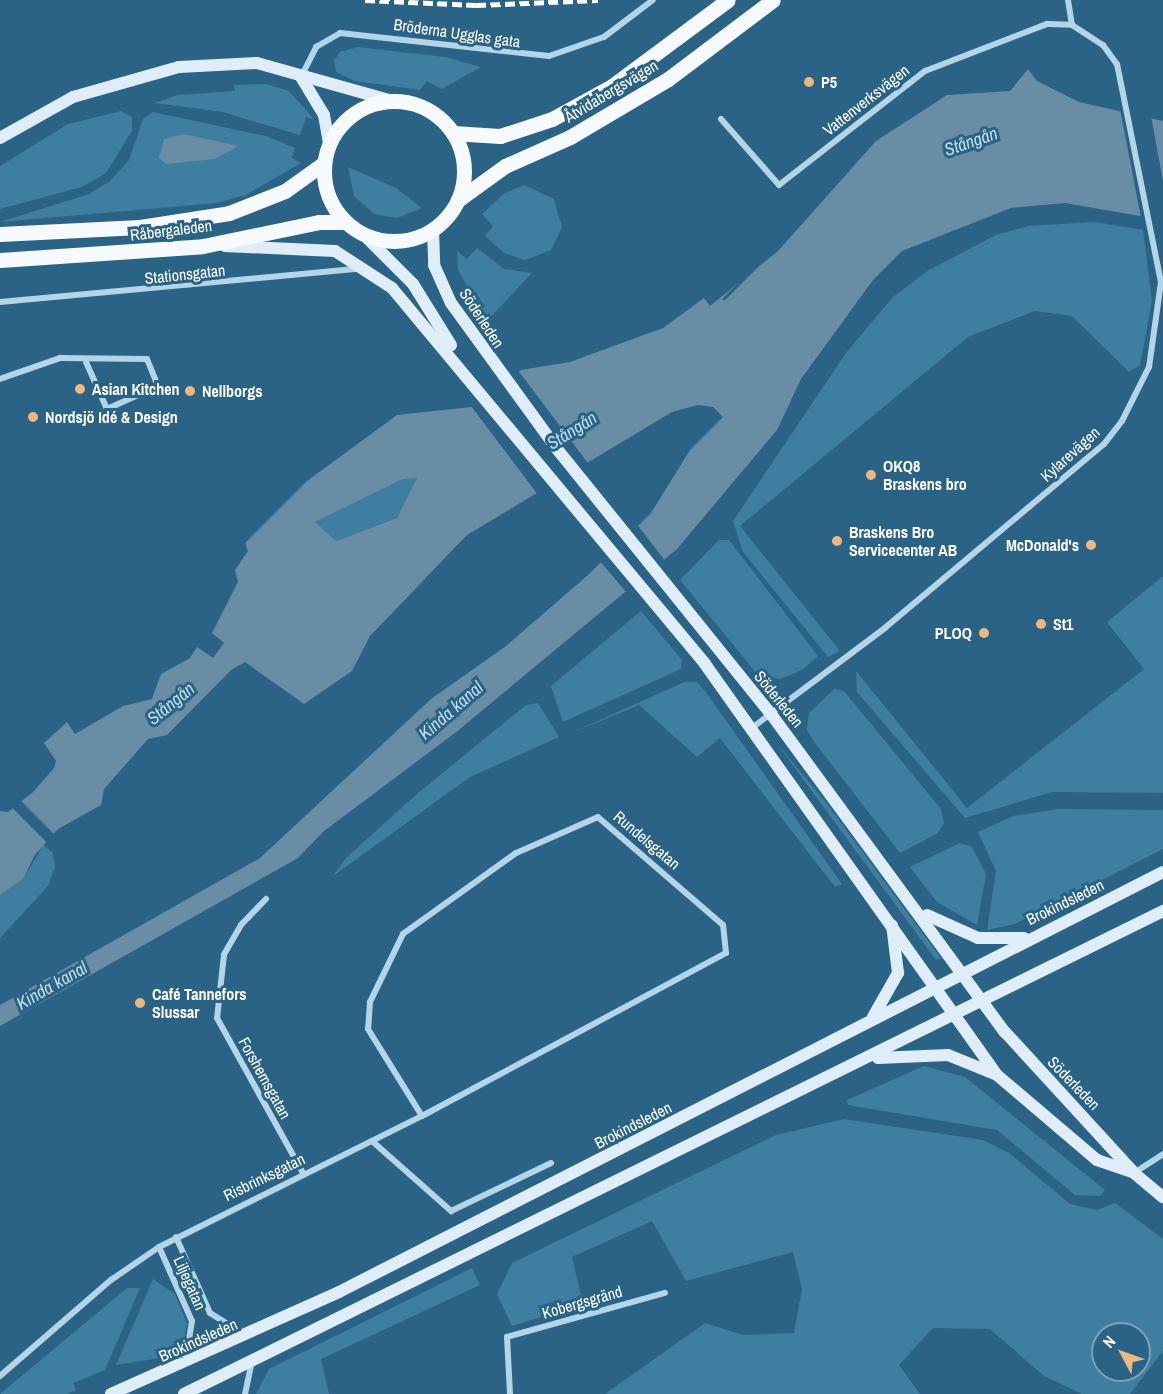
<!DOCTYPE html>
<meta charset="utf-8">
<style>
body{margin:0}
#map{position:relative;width:1163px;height:1394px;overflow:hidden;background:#2a6385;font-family:"Archivo Narrow",sans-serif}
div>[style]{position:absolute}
.green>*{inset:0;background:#3e7ea1}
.water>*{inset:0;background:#688da4}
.pier>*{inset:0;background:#2a6385;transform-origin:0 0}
.street>*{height:6px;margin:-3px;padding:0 3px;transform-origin:3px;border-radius:3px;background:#b4d5e7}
.secondary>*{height:12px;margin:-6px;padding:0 6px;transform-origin:6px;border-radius:6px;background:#deedf7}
.primary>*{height:15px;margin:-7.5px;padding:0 7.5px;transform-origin:7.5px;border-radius:7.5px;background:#f6fafe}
.primary>.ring{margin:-7.5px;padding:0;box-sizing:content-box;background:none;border:15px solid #f6fafe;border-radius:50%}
.rail>*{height:4.5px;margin-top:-2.25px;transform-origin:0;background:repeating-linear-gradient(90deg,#fff 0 10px,transparent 0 14.5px)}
.dots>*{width:16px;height:16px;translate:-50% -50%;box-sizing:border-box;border:3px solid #2a6385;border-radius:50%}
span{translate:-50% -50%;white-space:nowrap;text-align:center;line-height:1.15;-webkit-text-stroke:6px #2a6385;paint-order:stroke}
.street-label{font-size:16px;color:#fff}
.poi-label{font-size:16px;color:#fff;font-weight:700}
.left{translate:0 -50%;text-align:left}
.right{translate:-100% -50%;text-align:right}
.water-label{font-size:18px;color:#c0deee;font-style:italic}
.north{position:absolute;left:1091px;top:1322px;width:60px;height:60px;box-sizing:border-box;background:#2a6385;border:2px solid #7fa1b6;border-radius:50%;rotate:311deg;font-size:16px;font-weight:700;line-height:24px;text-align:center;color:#fff}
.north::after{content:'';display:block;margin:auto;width:21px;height:27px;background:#eeb77c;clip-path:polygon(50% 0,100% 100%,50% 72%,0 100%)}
</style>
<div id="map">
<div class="green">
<div style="clip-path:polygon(358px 47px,445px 57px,481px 67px,442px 89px,427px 81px,420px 90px,355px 81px,336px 72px,334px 60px,340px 52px)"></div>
<div style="clip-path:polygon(265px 84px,289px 91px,315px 120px,306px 117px,300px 135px,222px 112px,155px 103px,177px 95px,235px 91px,234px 85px)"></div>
<div style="clip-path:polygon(121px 111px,132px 117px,132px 131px,106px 173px,82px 187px,0 209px,0 166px,68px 124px)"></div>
<div style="clip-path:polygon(153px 112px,266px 136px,295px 148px,292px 158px,301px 163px,246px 195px,217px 203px,0 222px,89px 194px,110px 181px,129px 160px,143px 119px)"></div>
<div style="clip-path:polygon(348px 167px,396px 188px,422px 208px,397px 218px,374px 214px,354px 196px)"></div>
<div style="clip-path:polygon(524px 185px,554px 199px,562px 227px,551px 250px,525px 260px,504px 253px,485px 236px,493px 226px,482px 214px,505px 193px)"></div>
<div style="clip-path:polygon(1095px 222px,1143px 230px,1152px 301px,1140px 365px,1129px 372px,1072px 316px,1035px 311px,968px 337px,740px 526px,840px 651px,828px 657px,743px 552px,733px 521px,846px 353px,893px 297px,929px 270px,996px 235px,1028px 226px)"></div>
<div style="clip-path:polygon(477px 248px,504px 269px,532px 273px,487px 321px,458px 270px,457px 251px,467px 259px)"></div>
<div style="clip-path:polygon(418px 478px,397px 518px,336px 541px,314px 522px,403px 479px)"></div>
<div style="clip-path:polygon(719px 540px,729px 540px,818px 656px,802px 670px,780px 679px,757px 674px,680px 580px)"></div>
<div style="clip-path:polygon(1163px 576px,1163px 793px,1052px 792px,965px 818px,857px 692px,856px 671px,967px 808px,1144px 669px,1107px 622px)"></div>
<div style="clip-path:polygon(641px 611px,682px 660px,681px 669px,563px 722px,551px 686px)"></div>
<div style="clip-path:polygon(684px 682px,697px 682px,705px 691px,842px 884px,835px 887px,720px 738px,697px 757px,639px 705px,569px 734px)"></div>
<div style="clip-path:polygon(834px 689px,844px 691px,941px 809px,944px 823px,938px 833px,900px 853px,815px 743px,807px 730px,809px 713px)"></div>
<div style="clip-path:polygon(538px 703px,559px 737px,470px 777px,333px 876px,346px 858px,418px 793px,526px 705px)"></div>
<div style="clip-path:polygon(778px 745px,825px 801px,941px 958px,936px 960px)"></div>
<div style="clip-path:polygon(1058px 809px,1163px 810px,1163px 849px,1015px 924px,987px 930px,996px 871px,978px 832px,1013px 816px)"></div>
<div style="clip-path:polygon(960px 843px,972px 847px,986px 874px,977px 925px,937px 902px,910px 867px)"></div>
<div style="clip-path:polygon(43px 845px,53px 853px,55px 867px,48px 886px,0 938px,0 895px,24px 878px)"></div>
<div style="clip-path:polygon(924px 1066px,965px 1077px,1105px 1190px,1100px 1196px,1075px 1195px,997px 1130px,848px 1105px,847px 1100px)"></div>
<div style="clip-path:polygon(evenodd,844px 1119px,983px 1140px,1009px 1153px,1070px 1204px,1097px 1210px,1115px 1203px,1163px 1239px,1163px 1351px,1130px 1394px,1082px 1394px,1044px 1376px,990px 1329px,933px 1328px,899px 1365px,920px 1394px,605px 1394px,705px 1323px,743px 1335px,794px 1333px,802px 1289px,793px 1252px,686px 1281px,652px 1221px,572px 1257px,583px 1304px,512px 1326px,497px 1294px,512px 1263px,776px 1135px,844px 1119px,1103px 1334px,1139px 1334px,1139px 1370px,1103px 1370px,1103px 1334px)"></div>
<div style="clip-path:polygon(472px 1268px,480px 1285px,321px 1359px,329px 1394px,256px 1394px,269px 1369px)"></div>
<div style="clip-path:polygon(153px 1279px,175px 1294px,187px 1324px,183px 1344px,172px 1356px,116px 1365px)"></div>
<div style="clip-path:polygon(127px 1288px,140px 1288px,105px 1370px,73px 1383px,76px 1390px,67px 1394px,0 1394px)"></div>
</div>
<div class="water">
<div style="clip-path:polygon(evenodd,1028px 69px,1037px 81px,1079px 102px,1163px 121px,1163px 220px,1065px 203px,1011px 208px,902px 251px,873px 280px,801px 379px,777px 430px,677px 549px,455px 733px,324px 831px,298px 858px,0 1026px,0 1005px,260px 858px,431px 699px,506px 646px,588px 575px,651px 513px,690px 450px,723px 417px,713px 407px,698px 405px,672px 412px,467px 535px,370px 636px,352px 671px,304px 704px,245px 662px,231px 670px,167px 735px,148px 739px,104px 789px,101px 805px,58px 829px,34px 856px,24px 878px,0 895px,0 811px,8px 812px,33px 792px,54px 768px,56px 761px,44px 743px,67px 722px,75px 734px,123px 706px,152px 699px,161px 674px,190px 658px,197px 647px,213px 658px,224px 643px,212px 633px,238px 582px,235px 570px,248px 551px,245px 543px,307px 481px,397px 415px,471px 407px,521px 370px,570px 362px,663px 328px,704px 298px,710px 306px,778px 251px,876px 141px,947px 95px,1010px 91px,1028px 69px,417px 478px,397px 518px,336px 541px,315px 522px,403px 479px,417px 478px)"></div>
<div style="clip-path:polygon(184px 134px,238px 146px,215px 159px,166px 164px,159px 158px,164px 139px)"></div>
</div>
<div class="pier">
<div style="clip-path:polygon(1120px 109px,1151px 116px,1163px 181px,1163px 223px,1141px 218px)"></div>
<div style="left:757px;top:264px;width:3px;height:49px;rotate:45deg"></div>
<div style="left:517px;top:369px;width:118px;height:59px;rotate:53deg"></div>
<div style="clip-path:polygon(636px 523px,666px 562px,627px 593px,599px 560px)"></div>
<div style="left:18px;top:798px;width:54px;height:11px;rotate:45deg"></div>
</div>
<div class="street">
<div style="left:1068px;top:0;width:25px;rotate:81deg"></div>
<div style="left:301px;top:77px;width:34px;rotate:-63deg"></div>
<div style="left:316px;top:47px;width:28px;rotate:-30deg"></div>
<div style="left:340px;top:33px;width:210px;rotate:6.3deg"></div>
<div style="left:549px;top:56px;width:58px;rotate:-19.1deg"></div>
<div style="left:604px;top:37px;width:61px;rotate:-37.1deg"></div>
<div style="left:721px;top:119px;width:88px;rotate:48.7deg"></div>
<div style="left:779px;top:185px;width:185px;rotate:-38deg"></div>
<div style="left:925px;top:71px;width:131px;rotate:-21.1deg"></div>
<div style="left:1047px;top:24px;width:25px;rotate:2deg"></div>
<div style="left:1072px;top:25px;width:37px;rotate:33deg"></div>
<div style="left:1103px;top:45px;width:24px;rotate:54deg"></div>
<div style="left:1117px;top:64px;width:222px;rotate:78.6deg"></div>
<div style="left:1161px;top:282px;width:86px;rotate:98deg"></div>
<div style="left:1149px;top:367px;width:60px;rotate:116.6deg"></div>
<div style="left:1122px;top:421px;width:29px;rotate:128deg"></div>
<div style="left:1104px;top:444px;width:286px;rotate:140deg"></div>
<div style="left:885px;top:628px;width:165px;rotate:143.1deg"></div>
<div style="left:0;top:302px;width:359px;rotate:-5.3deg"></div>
<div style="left:0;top:379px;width:64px;rotate:-19.3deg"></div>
<div style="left:60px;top:358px;width:87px;rotate:0.7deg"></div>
<div style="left:147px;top:359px;width:29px;rotate:68deg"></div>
<div style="left:158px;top:386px;width:56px;rotate:155.7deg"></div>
<div style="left:107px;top:409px;width:51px;rotate:-114.1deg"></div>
<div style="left:266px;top:899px;width:36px;rotate:134deg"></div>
<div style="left:241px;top:925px;width:34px;rotate:120deg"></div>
<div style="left:224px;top:955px;width:63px;rotate:96.3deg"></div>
<div style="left:217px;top:1018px;width:177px;rotate:61deg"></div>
<div style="left:372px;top:1141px;width:106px;rotate:41.5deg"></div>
<div style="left:451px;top:1211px;width:111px;rotate:-25.6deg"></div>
<div style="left:1134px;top:1173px;width:35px;rotate:-33deg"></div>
<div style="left:176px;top:1237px;width:83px;rotate:65.9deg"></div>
<div style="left:210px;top:1313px;width:39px;rotate:32deg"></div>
<div style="left:159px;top:1247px;width:81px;rotate:66deg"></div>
<div style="left:192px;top:1321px;width:37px;rotate:99deg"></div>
<div style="left:0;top:1376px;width:147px;rotate:-40.9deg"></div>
<div style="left:111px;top:1280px;width:58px;rotate:-34.5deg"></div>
<div style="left:159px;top:1247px;width:294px;rotate:-26.5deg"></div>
<div style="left:422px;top:1116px;width:345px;rotate:-28.2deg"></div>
<div style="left:726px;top:953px;width:28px;rotate:-96deg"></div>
<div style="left:723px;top:925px;width:165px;rotate:-139.2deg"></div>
<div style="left:598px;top:817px;width:90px;rotate:156.3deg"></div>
<div style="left:516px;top:853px;width:139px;rotate:144.4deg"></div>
<div style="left:403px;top:934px;width:76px;rotate:115.9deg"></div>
<div style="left:370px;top:1002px;width:27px;rotate:94deg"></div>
<div style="left:368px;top:1029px;width:102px;rotate:58.2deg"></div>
<div style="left:245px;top:1394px;width:30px;rotate:-78deg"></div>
<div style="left:510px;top:1394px;width:57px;rotate:-93deg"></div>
<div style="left:507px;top:1337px;width:164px;rotate:-15.6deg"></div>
</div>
<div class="secondary">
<div style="left:301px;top:77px;width:44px;rotate:58.8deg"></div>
<div style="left:324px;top:115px;width:29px;rotate:80deg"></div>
<div style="left:0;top:138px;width:84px;rotate:-29.3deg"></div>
<div style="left:73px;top:97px;width:110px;rotate:-15.8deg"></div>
<div style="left:179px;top:67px;width:78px;rotate:-2.9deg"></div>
<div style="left:257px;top:63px;width:140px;rotate:15.7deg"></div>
<div style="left:433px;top:230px;width:35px;rotate:88deg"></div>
<div style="left:434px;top:265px;width:42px;rotate:65.9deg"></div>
<div style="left:451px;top:303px;width:180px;rotate:54deg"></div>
<div style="left:557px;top:449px;width:341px;rotate:51.1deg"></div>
<div style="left:771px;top:714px;width:395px;rotate:53.7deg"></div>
<div style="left:1005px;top:1032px;width:191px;rotate:47.5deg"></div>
<div style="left:1134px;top:1173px;width:38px;rotate:40deg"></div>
<div style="left:365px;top:236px;width:68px;rotate:45deg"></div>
<div style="left:413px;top:284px;width:72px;rotate:58.1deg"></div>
<div style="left:225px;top:246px;width:110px;rotate:2.6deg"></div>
<div style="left:335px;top:251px;width:68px;rotate:33deg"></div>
<div style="left:392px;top:288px;width:489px;rotate:50.2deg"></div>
<div style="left:705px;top:664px;width:504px;rotate:54.61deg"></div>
<div style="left:997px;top:1075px;width:131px;rotate:40.4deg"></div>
<div style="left:1097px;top:1160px;width:39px;rotate:19deg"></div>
<div style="left:927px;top:915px;width:56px;rotate:24.3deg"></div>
<div style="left:978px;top:938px;width:46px"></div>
<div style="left:873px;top:1017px;width:51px;rotate:-60.4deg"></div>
<div style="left:898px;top:973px;width:48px;rotate:-97.1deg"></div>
<div style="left:878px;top:1058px;width:70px;rotate:-2.5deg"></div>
<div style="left:948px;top:1055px;width:51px;rotate:22deg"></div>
<div style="left:111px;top:1394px;width:250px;rotate:-24.1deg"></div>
<div style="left:339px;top:1292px;width:925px;rotate:-27.01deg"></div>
<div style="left:184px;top:1394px;width:1092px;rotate:-26.26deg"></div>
</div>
<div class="primary">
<div class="ring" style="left:324px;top:101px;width:125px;height:125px"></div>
<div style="left:453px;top:133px;width:47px;rotate:3.7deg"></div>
<div style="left:500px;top:136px;width:55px;rotate:-18.1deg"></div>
<div style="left:552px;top:119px;width:68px;rotate:-28.8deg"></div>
<div style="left:612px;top:86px;width:144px;rotate:-36.6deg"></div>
<div style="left:458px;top:200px;width:58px;rotate:-35.9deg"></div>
<div style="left:505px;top:166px;width:71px;rotate:-24deg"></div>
<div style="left:570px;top:137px;width:114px;rotate:-30.6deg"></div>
<div style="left:668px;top:79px;width:131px;rotate:-37deg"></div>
<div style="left:0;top:234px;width:140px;rotate:-2.9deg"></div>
<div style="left:140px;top:227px;width:90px;rotate:-8.9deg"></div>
<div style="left:229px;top:213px;width:60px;rotate:-21.4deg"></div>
<div style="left:285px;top:191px;width:48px;rotate:-35.7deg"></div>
<div style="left:0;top:260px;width:203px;rotate:-3.9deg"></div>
<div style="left:203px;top:246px;width:118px;rotate:-11.7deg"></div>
<div style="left:319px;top:222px;width:26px"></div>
</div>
<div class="rail">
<div style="left:365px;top:0;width:111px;rotate:2.6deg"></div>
<div style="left:476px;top:5px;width:122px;rotate:-2.3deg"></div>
</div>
<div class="dots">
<div style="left:809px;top:82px;background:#eeb77c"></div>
<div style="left:80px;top:389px;background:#eeb77c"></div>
<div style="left:190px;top:391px;background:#eeb77c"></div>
<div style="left:33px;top:417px;background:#eeb77c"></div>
<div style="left:871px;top:475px;background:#eeb77c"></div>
<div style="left:837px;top:541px;background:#eeb77c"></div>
<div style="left:1091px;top:545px;background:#eeb77c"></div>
<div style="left:1041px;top:624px;background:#eeb77c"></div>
<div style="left:984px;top:633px;background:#eeb77c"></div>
<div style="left:140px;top:1003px;background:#eeb77c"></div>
</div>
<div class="street-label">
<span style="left:457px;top:33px;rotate:8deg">Bröderna Ugglas gata</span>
<span style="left:611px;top:91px;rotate:-31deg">Åtvidabergsvägen</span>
<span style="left:866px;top:100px;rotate:-38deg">Vattenverksvägen</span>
<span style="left:171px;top:230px;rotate:-7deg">Råbergaleden</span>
<span style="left:185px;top:274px;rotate:-6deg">Stationsgatan</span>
<span style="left:482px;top:318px;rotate:57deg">Söderleden</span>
<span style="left:1070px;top:454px;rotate:-42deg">Kylarevägen</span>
<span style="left:779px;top:699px;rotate:51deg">Söderleden</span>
<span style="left:647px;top:840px;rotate:40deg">Rundelsgatan</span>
<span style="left:1065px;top:902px;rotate:-26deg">Brokindsleden</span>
<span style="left:265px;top:1078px;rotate:61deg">Forshemsgatan</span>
<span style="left:1074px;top:1083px;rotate:46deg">Söderleden</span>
<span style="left:633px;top:1125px;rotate:-27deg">Brokindsleden</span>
<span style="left:264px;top:1177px;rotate:-26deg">Risbrinksgatan</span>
<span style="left:190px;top:1283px;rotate:66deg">Liljegatan</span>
<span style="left:582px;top:1302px;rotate:-16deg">Kobergsgränd</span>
<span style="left:198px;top:1340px;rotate:-24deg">Brokindsleden</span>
</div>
<div class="poi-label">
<span class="left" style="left:821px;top:82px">P5</span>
<span class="left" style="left:92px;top:389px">Asian Kitchen</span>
<span class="left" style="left:202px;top:391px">Nellborgs</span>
<span class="left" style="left:45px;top:417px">Nordsjö Idé &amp; Design</span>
<span class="left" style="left:883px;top:475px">OKQ8<br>Braskens bro</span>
<span class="left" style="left:849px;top:541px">Braskens Bro<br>Servicecenter AB</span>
<span class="right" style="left:1079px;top:545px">McDonald's</span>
<span class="left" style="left:1053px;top:624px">St1</span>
<span class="right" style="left:972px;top:633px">PLOQ</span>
<span class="left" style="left:152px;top:1003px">Café Tannefors<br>Slussar</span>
</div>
<div class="water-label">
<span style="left:971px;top:142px;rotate:-19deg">Stångån</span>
<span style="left:572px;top:431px;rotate:-32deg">Stångån</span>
<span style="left:171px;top:704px;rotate:-39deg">Stångån</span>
<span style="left:451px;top:711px;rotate:-41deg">Kinda kanal</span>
<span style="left:52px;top:986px;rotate:-30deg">Kinda kanal</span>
</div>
<div class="north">N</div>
</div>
